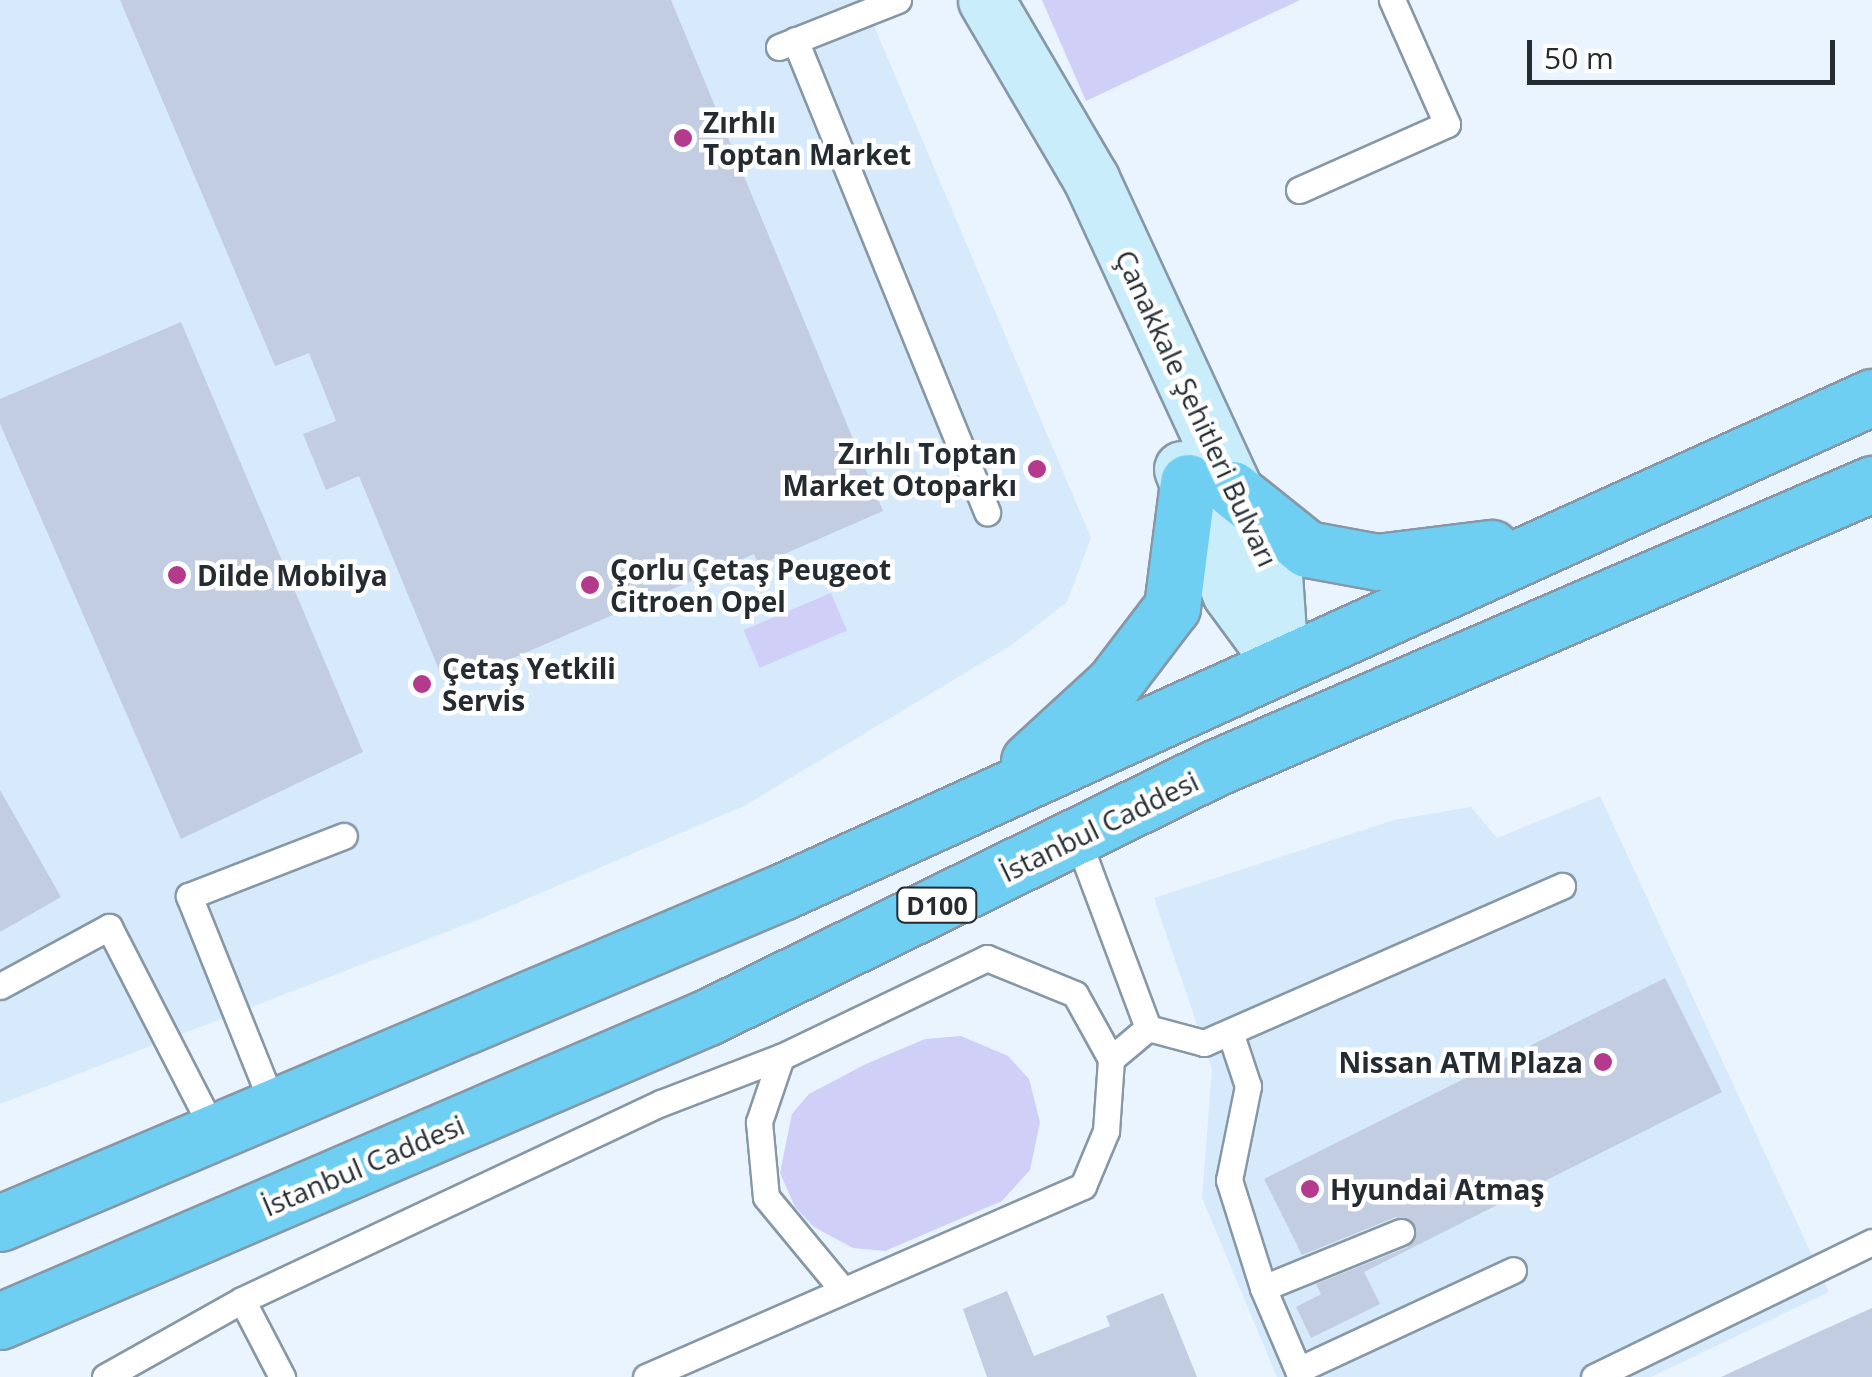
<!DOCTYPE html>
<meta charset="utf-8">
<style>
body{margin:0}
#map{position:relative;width:1872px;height:1377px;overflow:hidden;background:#e9f4fe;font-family:"Open Sans",sans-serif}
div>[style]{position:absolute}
.built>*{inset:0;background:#d6eafc}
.green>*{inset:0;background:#cfcff8;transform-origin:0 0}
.building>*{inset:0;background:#c3cde1}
.roads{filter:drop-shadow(2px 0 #8697a6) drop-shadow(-2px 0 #8697a6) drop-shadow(0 2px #8697a6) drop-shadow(0 -2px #8697a6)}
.service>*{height:25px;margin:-12.5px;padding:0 12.5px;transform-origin:12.5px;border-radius:12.5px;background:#fff}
.secondary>*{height:55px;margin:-27.5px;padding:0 27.5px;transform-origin:27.5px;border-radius:27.5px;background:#c9edfa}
.trunk>*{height:55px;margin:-27.5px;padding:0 27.5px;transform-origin:27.5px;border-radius:27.5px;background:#6fcff2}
.dots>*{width:28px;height:28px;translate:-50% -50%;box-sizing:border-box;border:5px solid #fff;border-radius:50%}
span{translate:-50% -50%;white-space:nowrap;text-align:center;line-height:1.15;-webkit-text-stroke:9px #fff;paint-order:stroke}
.shield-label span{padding:2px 8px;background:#fff;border:2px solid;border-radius:8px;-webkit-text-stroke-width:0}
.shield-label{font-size:25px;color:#242b31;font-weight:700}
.poi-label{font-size:28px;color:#242b31;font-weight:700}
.left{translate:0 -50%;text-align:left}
.right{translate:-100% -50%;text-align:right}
.street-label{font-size:28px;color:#242b31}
.scale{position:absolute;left:1527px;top:40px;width:308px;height:45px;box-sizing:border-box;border:5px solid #242b31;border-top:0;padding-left:12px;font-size:30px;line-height:35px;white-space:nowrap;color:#242b31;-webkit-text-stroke:8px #fff;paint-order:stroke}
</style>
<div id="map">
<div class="built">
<div style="clip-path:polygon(0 0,863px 0,1091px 538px,1067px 602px,1013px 644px,746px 805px,480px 919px,0 1104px)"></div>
<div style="clip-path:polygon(1600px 796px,1829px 1292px,1651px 1377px,1277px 1377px,1202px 1198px,1212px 1069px,1154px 898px,1394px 820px,1471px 807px,1497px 838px)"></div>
</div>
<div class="green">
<div style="clip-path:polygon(1042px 0,1300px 0,1086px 101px)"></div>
<div style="left:831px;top:593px;width:41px;height:95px;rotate:67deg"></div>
<div style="clip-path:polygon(961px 1036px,1008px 1056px,1029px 1079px,1040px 1122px,1030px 1170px,1002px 1201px,885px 1251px,853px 1248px,814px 1227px,795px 1207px,780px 1173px,792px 1114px,809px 1094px,866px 1064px,925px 1039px)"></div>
</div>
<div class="building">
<div style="clip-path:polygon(120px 0,671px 0,883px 511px,759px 565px,754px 554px,446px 687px,359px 476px,326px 490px,303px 434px,336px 421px,309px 353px,275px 366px)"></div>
<div style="clip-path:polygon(181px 322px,363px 752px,181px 839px,0 424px,0 399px)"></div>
<div style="clip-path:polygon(0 790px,61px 897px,0 932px)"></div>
<div style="clip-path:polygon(1665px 978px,1722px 1092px,1364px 1272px,1380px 1304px,1311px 1338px,1296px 1307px,1321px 1294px,1316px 1284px,1408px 1247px,1416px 1227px,1396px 1217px,1302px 1255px,1264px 1179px)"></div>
<div style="clip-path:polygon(1007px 1291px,1034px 1356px,1110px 1326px,1106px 1316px,1163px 1293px,1197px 1377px,987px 1377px,963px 1309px)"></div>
<div style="clip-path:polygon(1872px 1308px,1872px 1377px,1721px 1377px,1814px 1334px)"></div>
</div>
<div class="roads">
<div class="service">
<div style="left:795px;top:40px;width:510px;rotate:67.86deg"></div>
<div style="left:779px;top:47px;width:128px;rotate:-21.6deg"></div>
<div style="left:1299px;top:190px;width:162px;rotate:-24deg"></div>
<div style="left:1447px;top:124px;width:136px;rotate:-113.9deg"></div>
<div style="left:1077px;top:838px;width:203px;rotate:69.5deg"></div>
<div style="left:1148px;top:1028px;width:58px;rotate:15deg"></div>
<div style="left:1204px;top:1043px;width:391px;rotate:-23.7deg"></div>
<div style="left:0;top:986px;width:124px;rotate:-28.4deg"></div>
<div style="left:109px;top:927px;width:232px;rotate:62.8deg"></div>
<div style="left:1230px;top:1032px;width:57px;rotate:71.6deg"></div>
<div style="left:1248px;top:1086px;width:96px;rotate:101.4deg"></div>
<div style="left:1229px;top:1180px;width:113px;rotate:72.5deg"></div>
<div style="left:1263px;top:1288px;width:97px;rotate:66.9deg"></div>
<div style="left:1111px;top:1059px;width:48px;rotate:-40deg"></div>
<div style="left:275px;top:1110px;width:231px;rotate:-111.9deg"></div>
<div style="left:189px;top:896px;width:166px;rotate:-21.2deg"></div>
<div style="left:1263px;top:1288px;width:149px;rotate:-22.1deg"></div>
<div style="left:242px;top:1300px;width:87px;rotate:62.5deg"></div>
<div style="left:1298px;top:1370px;width:237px;rotate:-24.9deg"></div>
<div style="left:105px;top:1377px;width:157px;rotate:-29.3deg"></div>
<div style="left:242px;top:1300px;width:463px;rotate:-25.2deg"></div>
<div style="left:661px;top:1103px;width:129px;rotate:-21deg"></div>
<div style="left:646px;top:1377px;width:477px;rotate:-23.6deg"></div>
<div style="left:1083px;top:1186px;width:60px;rotate:-67.3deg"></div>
<div style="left:1106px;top:1131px;width:72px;rotate:-86deg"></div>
<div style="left:1111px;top:1059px;width:74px;rotate:-119deg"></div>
<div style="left:1075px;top:994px;width:95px;rotate:-157.8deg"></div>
<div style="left:987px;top:958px;width:229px;rotate:154.3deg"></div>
<div style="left:781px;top:1057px;width:69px;rotate:108.7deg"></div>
<div style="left:759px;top:1122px;width:75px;rotate:84.7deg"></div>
<div style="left:766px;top:1197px;width:119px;rotate:50.4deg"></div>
<div style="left:1594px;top:1377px;width:309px;rotate:-25.9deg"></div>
</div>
<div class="secondary">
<div style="left:986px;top:0;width:208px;rotate:59.6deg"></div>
<div style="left:1091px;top:179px;width:436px;rotate:65.2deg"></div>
<div style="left:1274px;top:575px;width:86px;rotate:86deg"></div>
<div style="left:1182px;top:469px;width:133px;rotate:68.8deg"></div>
<div style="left:1230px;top:593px;width:84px;rotate:53.7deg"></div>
</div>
<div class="trunk">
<div style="left:1232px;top:489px;width:96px;rotate:38.7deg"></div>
<div style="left:1307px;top:549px;width:72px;rotate:10.4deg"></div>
<div style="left:1378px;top:562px;width:114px;rotate:-7.1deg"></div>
<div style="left:1029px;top:761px;width:115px;rotate:-42.5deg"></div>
<div style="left:1114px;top:683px;width:96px;rotate:-52.7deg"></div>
<div style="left:1172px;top:607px;width:126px;rotate:-82.7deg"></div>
<div style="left:0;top:1223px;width:851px;rotate:-22.95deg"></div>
<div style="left:784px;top:891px;width:1195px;rotate:-24.42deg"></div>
<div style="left:0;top:1321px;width:771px;rotate:-23.24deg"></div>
<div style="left:708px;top:1017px;width:565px;rotate:-26.16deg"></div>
<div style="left:1215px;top:768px;width:716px;rotate:-23.38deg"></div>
</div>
</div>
<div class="dots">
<div style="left:683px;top:138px;background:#b43a8c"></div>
<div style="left:1037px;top:469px;background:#b43a8c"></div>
<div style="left:177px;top:575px;background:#b43a8c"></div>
<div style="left:590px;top:585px;background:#b43a8c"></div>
<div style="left:422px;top:684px;background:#b43a8c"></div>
<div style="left:1603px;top:1062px;background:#b43a8c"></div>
<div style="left:1310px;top:1189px;background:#b43a8c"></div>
</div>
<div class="shield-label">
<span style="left:937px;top:905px">D100</span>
</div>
<div class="poi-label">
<span class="left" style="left:703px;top:138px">Zırhlı<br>Toptan Market</span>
<span class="right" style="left:1017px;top:469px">Zırhlı Toptan<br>Market Otoparkı</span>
<span class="left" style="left:610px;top:585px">Çorlu Çetaş Peugeot<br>Citroen Opel</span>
<span class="left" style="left:197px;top:575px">Dilde Mobilya</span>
<span class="left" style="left:442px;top:684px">Çetaş Yetkili<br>Servis</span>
<span class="right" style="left:1583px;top:1062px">Nissan ATM Plaza</span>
<span class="left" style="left:1330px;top:1189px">Hyundai Atmaş</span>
</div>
<div class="street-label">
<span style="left:1197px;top:408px;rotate:65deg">Çanakkale Şehitleri Bulvarı</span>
<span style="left:1099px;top:826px;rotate:-26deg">İstanbul Caddesi</span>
<span style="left:363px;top:1165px;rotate:-23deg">İstanbul Caddesi</span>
</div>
<div class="scale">50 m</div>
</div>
